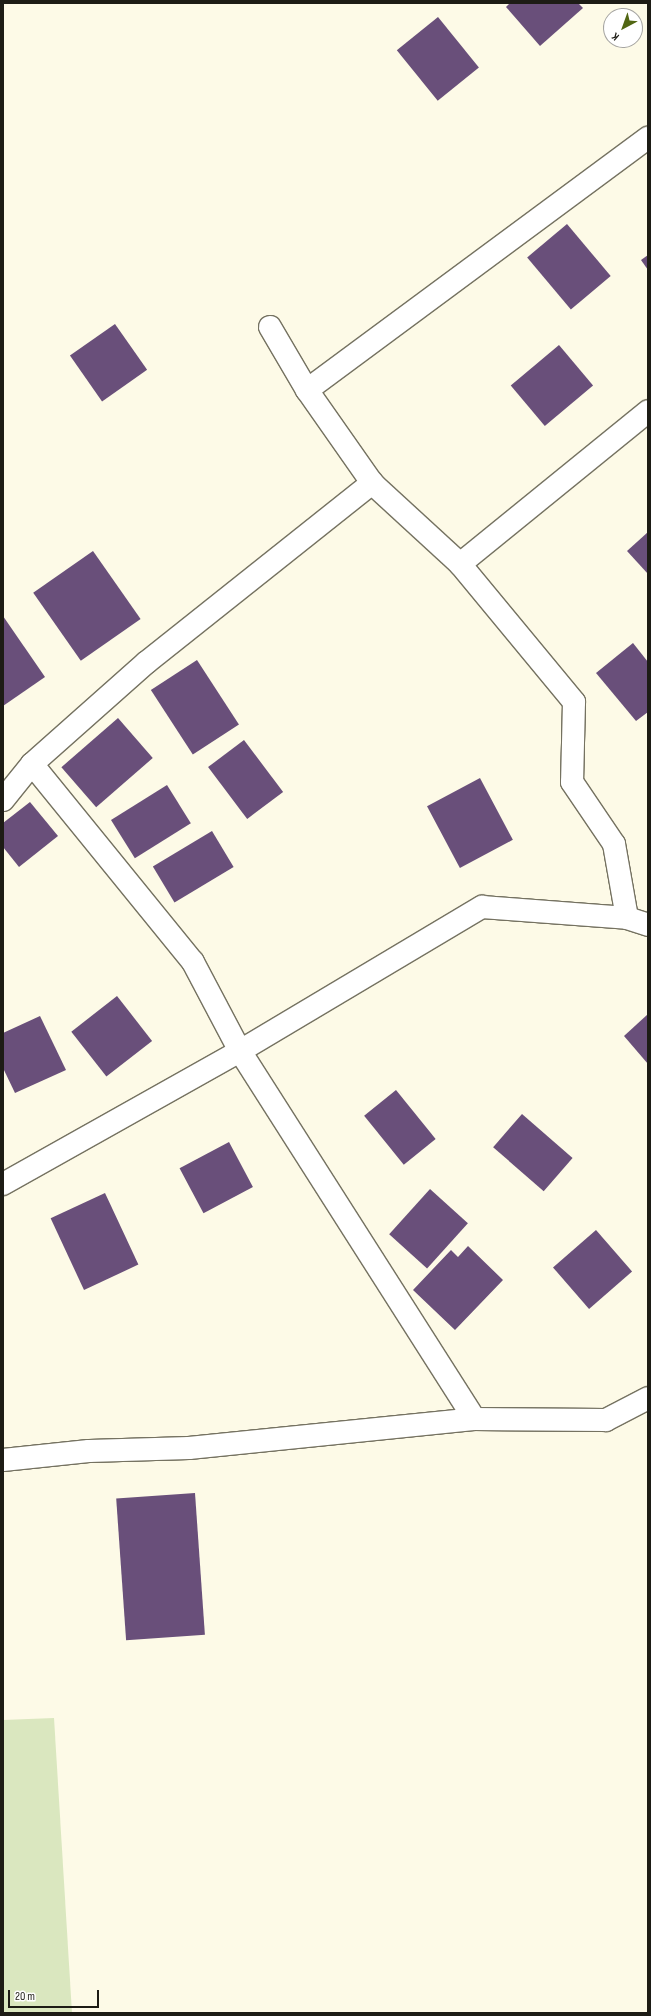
<!DOCTYPE html>
<style>
body{margin:0}
#map{position:relative;width:651px;height:2016px;overflow:hidden;background:#fdfae7;font-family:"Sofia Sans Condensed",sans-serif}
div>[style]{position:absolute}
.green>*{inset:0;background:#dae7bf}
.building>*{inset:0;background:#694f7a;transform-origin:0 0}
.roads{filter:drop-shadow(1px 0 #757261) drop-shadow(-1px 0 #757261) drop-shadow(0 1px #757261) drop-shadow(0 -1px #757261)}
.street>*{height:22px;margin:-11px;padding:0 11px;transform-origin:11px;border-radius:11px;background:#fff}
span{translate:-50% -50%;white-space:nowrap;text-align:center;line-height:1.15;-webkit-text-stroke:4px #fff;paint-order:stroke}
.frame{position:absolute;inset:0;border:4px solid #1d1c15;pointer-events:none}
.north{position:absolute;left:603px;top:8px;width:40px;height:40px;box-sizing:border-box;background:#fff;border:1px solid #a5a4a1;border-radius:50%;rotate:221deg;font-size:11px;font-weight:700;line-height:16px;text-align:center;color:#1d1c15}
.north::after{content:'';display:block;margin:auto;width:14px;height:18px;background:#526713;clip-path:polygon(50% 0,100% 100%,50% 72%,0 100%)}
.scale{position:absolute;left:8px;top:1990px;width:91px;height:18px;box-sizing:border-box;border:2px solid #1d1c15;border-top:0;padding-left:5px;font-size:12px;line-height:14px;white-space:nowrap;color:#1d1c15;-webkit-text-stroke:3px #fff;paint-order:stroke}
</style>
<div id="map">
<div class="green">
<div style="clip-path:polygon(54px 1718px,72px 2013px,3px 2013px,3px 1720px)"></div>
</div>
<div class="building">
<div style="clip-path:polygon(510px 3px,578px 3px,583px 8px,540px 46px,506px 7px)"></div>
<div style="left:438px;top:17px;width:65px;height:53px;rotate:51deg"></div>
<div style="left:567px;top:224px;width:68px;height:52px;rotate:50deg"></div>
<div style="clip-path:polygon(648px 255px,648px 270px,641px 260px)"></div>
<div style="left:115px;top:324px;width:56px;height:55px;rotate:55deg"></div>
<div style="left:559px;top:345px;width:53px;height:63px;rotate:50deg"></div>
<div style="clip-path:polygon(648px 532px,648px 574px,627px 551px)"></div>
<div style="left:93px;top:551px;width:83px;height:73px;rotate:55deg"></div>
<div style="clip-path:polygon(3px 616px,45px 677px,3px 706px)"></div>
<div style="clip-path:polygon(633px 643px,648px 662px,648px 712px,636px 721px,596px 673px)"></div>
<div style="left:197px;top:660px;width:77px;height:55px;rotate:57deg"></div>
<div style="left:118px;top:718px;width:53px;height:75px;rotate:49deg"></div>
<div style="left:244px;top:740px;width:65px;height:45px;rotate:53deg"></div>
<div style="left:480px;top:778px;width:70px;height:60px;rotate:62deg"></div>
<div style="left:167px;top:785px;width:45px;height:66px;rotate:58deg"></div>
<div style="clip-path:polygon(30px 802px,58px 836px,19px 867px,3px 847px,3px 823px)"></div>
<div style="left:212px;top:831px;width:42px;height:69px;rotate:59deg"></div>
<div style="left:117px;top:996px;width:57px;height:58px;rotate:52deg"></div>
<div style="clip-path:polygon(648px 1014px,648px 1064px,624px 1036px)"></div>
<div style="clip-path:polygon(40px 1016px,66px 1070px,15px 1093px,3px 1068px,3px 1033px)"></div>
<div style="left:396px;top:1090px;width:63px;height:41px;rotate:51deg"></div>
<div style="left:522px;top:1114px;width:67px;height:44px;rotate:41deg"></div>
<div style="left:229px;top:1142px;width:51px;height:56px;rotate:62deg"></div>
<div style="left:430px;top:1189px;width:51px;height:61px;rotate:42deg"></div>
<div style="left:105px;top:1193px;width:79px;height:60px;rotate:65deg"></div>
<div style="left:596px;top:1230px;width:55px;height:57px;rotate:49deg"></div>
<div style="clip-path:polygon(468px 1246px,503px 1280px,455px 1330px,413px 1290px,451px 1250px,458px 1257px)"></div>
<div style="left:195px;top:1493px;width:142px;height:79px;rotate:86deg"></div>
</div>
<div class="roads">
<div class="street">
<div style="left:270px;top:327px;width:73px;rotate:59.6deg"></div>
<div style="left:307px;top:390px;width:113px;rotate:55deg"></div>
<div style="left:372px;top:483px;width:120px;rotate:42.6deg"></div>
<div style="left:460px;top:564px;width:179px;rotate:50.4deg"></div>
<div style="left:574px;top:702px;width:80px;rotate:91.4deg"></div>
<div style="left:572px;top:782px;width:75px;rotate:55.9deg"></div>
<div style="left:614px;top:844px;width:75px;rotate:80deg"></div>
<div style="left:307px;top:390px;width:424px;rotate:-36.5deg"></div>
<div style="left:460px;top:564px;width:242px;rotate:-39.1deg"></div>
<div style="left:32px;top:764px;width:255px;rotate:50.9deg"></div>
<div style="left:193px;top:962px;width:101px;rotate:62.2deg"></div>
<div style="left:240px;top:1051px;width:436px;rotate:57.5deg"></div>
<div style="left:3px;top:800px;width:46px;rotate:-51.1deg"></div>
<div style="left:32px;top:764px;width:154px;rotate:-41.6deg"></div>
<div style="left:147px;top:662px;width:288px;rotate:-38.5deg"></div>
<div style="left:3px;top:1184px;width:272px;rotate:-29.3deg"></div>
<div style="left:240px;top:1051px;width:282px;rotate:-30.8deg"></div>
<div style="left:482px;top:907px;width:145px;rotate:4.3deg"></div>
<div style="left:627px;top:918px;width:22px;rotate:18deg"></div>
<div style="left:3px;top:1460px;width:86px;rotate:-6deg"></div>
<div style="left:89px;top:1451px;width:100px;rotate:-1.7deg"></div>
<div style="left:189px;top:1448px;width:286px;rotate:-5.8deg"></div>
<div style="left:474px;top:1419px;width:132px;rotate:0.4deg"></div>
<div style="left:606px;top:1420px;width:47px;rotate:-27.6deg"></div>
</div>
</div>
<div class="frame"></div>
<div class="north">K</div>
<div class="scale">20 m</div>
</div>
